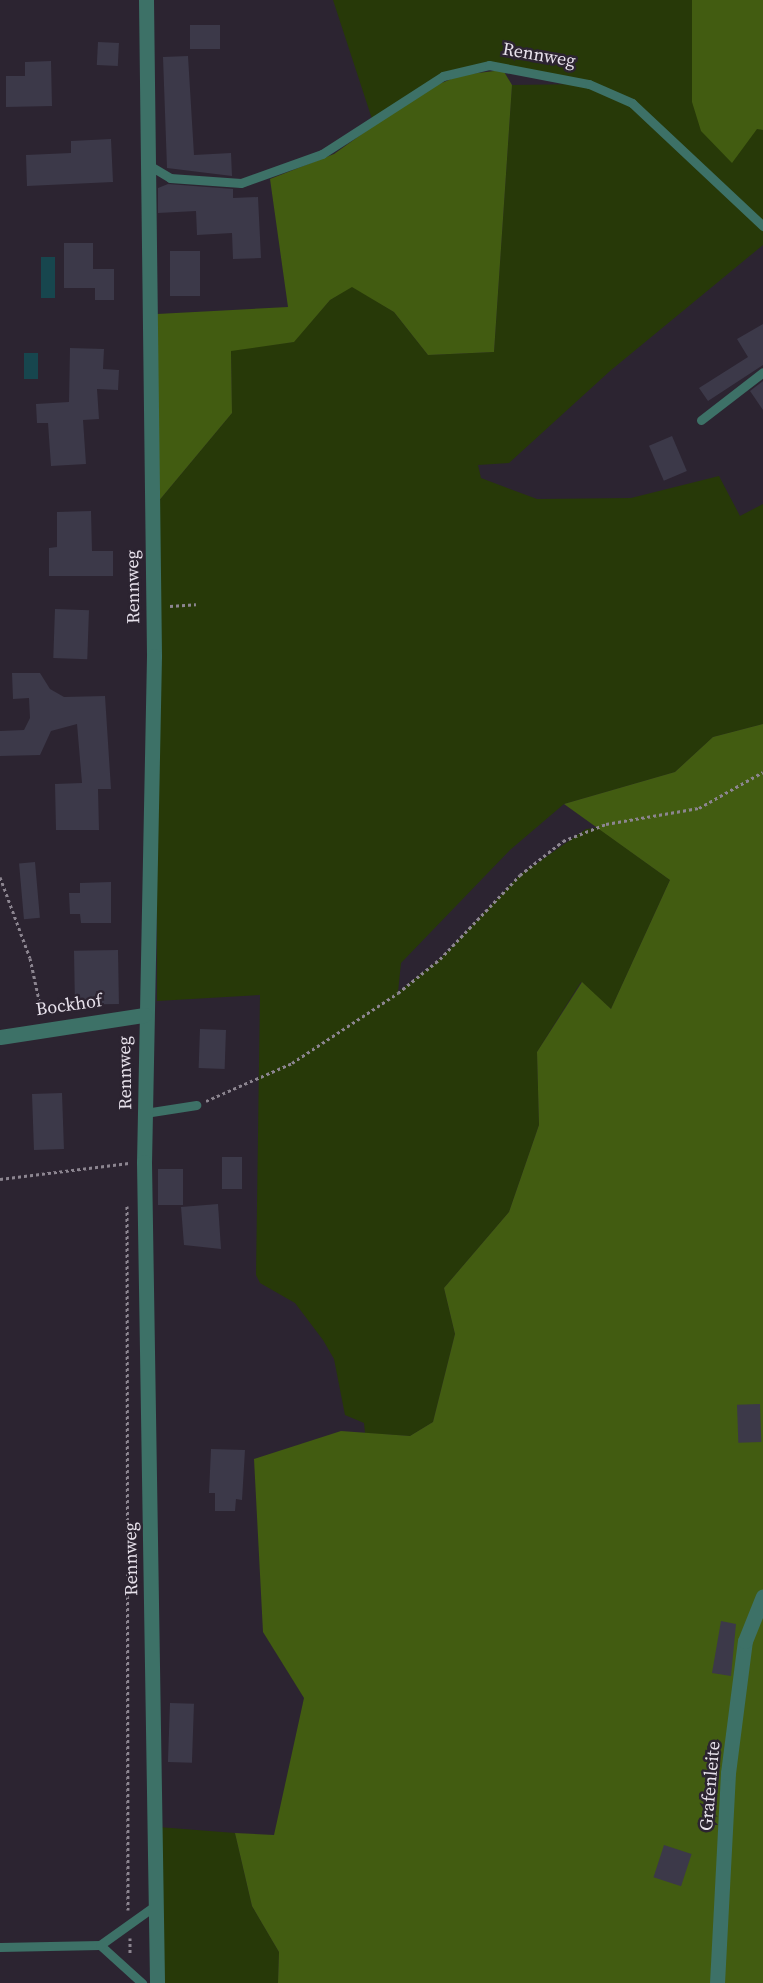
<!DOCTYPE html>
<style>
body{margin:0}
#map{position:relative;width:763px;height:1983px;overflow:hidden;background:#2c2431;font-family:"Source Serif 4",serif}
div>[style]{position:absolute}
.green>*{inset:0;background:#273908}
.forest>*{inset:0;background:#425c11}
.water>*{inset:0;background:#17464e;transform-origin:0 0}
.building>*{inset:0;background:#3c3949;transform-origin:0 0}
.path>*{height:3px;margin-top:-1.5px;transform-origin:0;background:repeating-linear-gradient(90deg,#8c8590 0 3px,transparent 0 6px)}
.service>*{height:9px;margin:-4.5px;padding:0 4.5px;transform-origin:4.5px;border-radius:4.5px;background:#3d7167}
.minor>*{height:15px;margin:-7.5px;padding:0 7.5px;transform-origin:7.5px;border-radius:7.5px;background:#3d7167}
span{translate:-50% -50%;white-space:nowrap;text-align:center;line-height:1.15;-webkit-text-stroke:5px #2c2431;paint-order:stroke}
.street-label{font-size:18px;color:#e8e2ec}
</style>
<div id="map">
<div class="green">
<div style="clip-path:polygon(333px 0,692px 0,692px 102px,763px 130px,763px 245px,610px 371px,509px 463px,478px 465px,481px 478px,537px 499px,631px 498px,719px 476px,740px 516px,763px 504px,763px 724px,713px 737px,675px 772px,564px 804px,510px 850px,401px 963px,398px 992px,440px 959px,520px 875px,586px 829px,598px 828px,670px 880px,611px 1009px,581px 982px,537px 1052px,539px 1125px,509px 1212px,444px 1288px,455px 1334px,433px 1422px,410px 1436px,365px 1433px,364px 1423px,345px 1415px,334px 1359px,323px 1340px,295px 1303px,260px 1283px,256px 1275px,260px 995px,157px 1001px,157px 503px,232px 413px,231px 350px,293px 342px,330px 300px,352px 286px,394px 312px,428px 355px,494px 352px,512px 85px,585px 84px,489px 65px,443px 76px,373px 122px)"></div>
<div style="clip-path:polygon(158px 1827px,235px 1833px,252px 1906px,279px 1952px,278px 1983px,157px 1983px)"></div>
</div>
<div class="forest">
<div style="clip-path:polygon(692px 0,763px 0,763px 130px,757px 129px,732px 163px,701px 131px,692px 102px)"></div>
<div style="clip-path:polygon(503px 70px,512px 85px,494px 352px,428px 355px,394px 312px,352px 287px,330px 300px,294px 342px,231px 351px,232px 413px,157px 503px,157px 314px,288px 307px,270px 179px,334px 154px,422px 91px,461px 75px)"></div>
<div style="clip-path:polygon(763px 724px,763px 1983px,278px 1983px,279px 1952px,252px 1906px,235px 1833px,274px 1835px,304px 1698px,263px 1632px,254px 1459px,341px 1431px,410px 1436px,433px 1422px,455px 1334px,444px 1288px,509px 1212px,539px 1125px,537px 1052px,582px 982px,611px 1009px,670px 880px,564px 804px,675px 772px,713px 737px)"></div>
</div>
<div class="water">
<div style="left:41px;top:257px;width:14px;height:41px"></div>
<div style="left:24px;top:353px;width:14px;height:26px"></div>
</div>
<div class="building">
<div style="left:190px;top:25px;width:30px;height:24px"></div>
<div style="left:98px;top:42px;width:21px;height:23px;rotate:3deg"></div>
<div style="clip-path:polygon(188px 56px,194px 155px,231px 153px,232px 176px,167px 168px,163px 57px)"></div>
<div style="clip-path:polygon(51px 61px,52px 106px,6px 107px,6px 76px,25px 76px,25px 62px)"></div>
<div style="clip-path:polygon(111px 139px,113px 182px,27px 186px,26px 155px,71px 153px,71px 141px)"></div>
<div style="clip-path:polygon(168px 184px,233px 189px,233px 198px,258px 197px,261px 258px,233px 259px,232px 233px,197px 235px,196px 211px,158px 213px,158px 188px)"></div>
<div style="clip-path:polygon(64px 243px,93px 243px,93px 269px,114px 269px,114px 300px,95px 300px,95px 288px,64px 288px)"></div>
<div style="left:170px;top:251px;width:30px;height:45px"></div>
<div style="clip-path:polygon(763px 324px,763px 365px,708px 401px,699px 388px,748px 357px,737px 339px)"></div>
<div style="clip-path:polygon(70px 348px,104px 349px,103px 369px,119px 370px,118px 390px,97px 389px,99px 419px,83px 420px,86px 464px,51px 466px,48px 423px,37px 423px,36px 404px,69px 402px)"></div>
<div style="clip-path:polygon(763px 381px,763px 410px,750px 391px)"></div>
<div style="left:672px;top:436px;width:38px;height:25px;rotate:67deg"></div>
<div style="clip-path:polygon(91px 511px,92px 551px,113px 551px,113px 576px,49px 576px,49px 548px,57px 547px,57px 512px)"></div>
<div style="left:55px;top:609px;width:34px;height:49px;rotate:2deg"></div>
<div style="clip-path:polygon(12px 673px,40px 673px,50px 689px,64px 697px,105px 696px,111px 789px,98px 789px,99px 830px,56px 830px,55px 784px,82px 783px,77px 724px,51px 731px,40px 755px,0 756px,0 731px,24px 730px,30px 718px,29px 698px,13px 699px)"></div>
<div style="left:35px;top:862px;width:56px;height:16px;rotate:85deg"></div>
<div style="clip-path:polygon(111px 882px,111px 923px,81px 923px,80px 914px,70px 914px,69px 893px,80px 893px,80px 883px)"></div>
<div style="left:118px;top:950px;width:54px;height:44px;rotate:89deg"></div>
<div style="left:200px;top:1029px;width:26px;height:39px;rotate:2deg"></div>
<div style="left:62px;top:1093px;width:56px;height:30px;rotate:88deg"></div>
<div style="left:222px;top:1157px;width:20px;height:32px"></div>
<div style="left:158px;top:1169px;width:25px;height:36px"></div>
<div style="clip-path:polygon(218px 1204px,221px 1249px,184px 1245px,181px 1207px)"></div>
<div style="left:760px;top:1404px;width:38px;height:23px;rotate:88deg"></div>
<div style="clip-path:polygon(211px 1449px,245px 1450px,242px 1500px,236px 1499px,235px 1511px,215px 1511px,215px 1493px,209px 1493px)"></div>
<div style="clip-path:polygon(721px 1621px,736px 1624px,731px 1676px,712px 1673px)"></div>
<div style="left:170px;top:1703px;width:24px;height:59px;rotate:2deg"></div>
<div style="left:664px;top:1845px;width:29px;height:34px;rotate:18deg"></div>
</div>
<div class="path">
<div style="left:170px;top:606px;width:26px;rotate:-4deg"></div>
<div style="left:0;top:877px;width:86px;rotate:69.7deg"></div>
<div style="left:30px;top:958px;width:57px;rotate:77.9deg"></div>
<div style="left:206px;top:1101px;width:94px;rotate:-23.8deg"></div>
<div style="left:292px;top:1063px;width:127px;rotate:-33.4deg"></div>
<div style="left:398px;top:993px;width:54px;rotate:-39deg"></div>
<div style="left:440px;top:959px;width:116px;rotate:-46.4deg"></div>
<div style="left:520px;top:875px;width:55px;rotate:-38.3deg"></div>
<div style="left:563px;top:841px;width:46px;rotate:-21.6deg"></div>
<div style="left:606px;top:824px;width:94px;rotate:-9.8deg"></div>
<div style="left:699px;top:808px;width:73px;rotate:-29.4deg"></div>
<div style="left:0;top:1179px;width:130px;rotate:-7.1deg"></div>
<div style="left:127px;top:1206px;width:704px;rotate:89.92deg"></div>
<div style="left:130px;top:1938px;width:17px;rotate:90deg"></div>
</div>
<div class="service">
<div style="left:147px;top:164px;width:27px;rotate:31deg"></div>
<div style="left:170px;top:178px;width:71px;rotate:4deg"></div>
<div style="left:241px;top:183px;width:86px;rotate:-19.7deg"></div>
<div style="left:322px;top:154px;width:144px;rotate:-32.8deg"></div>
<div style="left:443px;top:76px;width:47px;rotate:-13.4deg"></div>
<div style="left:489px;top:65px;width:102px;rotate:10.8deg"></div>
<div style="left:589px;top:84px;width:47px;rotate:23.8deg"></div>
<div style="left:632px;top:103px;width:180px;rotate:43.2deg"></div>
<div style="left:701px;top:420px;width:78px;rotate:-37.7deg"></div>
<div style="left:145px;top:1113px;width:52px;rotate:-8.9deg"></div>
<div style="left:100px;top:1945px;width:57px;rotate:42.1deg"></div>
<div style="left:0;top:1947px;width:100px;rotate:-1.1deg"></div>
<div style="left:100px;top:1945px;width:69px;rotate:-35.5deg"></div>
</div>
<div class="minor">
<div style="left:146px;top:0;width:656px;rotate:89.3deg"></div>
<div style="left:154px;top:656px;width:506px;rotate:91.13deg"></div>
<div style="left:144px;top:1162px;width:821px;rotate:89.09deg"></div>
<div style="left:0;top:1037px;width:146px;rotate:-8.7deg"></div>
<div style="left:717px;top:1983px;width:210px;rotate:-87deg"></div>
<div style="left:728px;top:1773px;width:133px;rotate:-82.7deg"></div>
<div style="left:745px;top:1641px;width:48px;rotate:-68.2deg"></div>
</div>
<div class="street-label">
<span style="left:539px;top:55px;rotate:10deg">Rennweg</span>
<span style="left:133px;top:587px;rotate:-91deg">Rennweg</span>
<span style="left:69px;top:1005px;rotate:-8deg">Bockhof</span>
<span style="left:125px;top:1073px;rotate:-91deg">Rennweg</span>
<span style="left:131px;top:1559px;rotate:-91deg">Rennweg</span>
<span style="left:710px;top:1786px;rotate:-85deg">Grafenleite</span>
</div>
</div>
